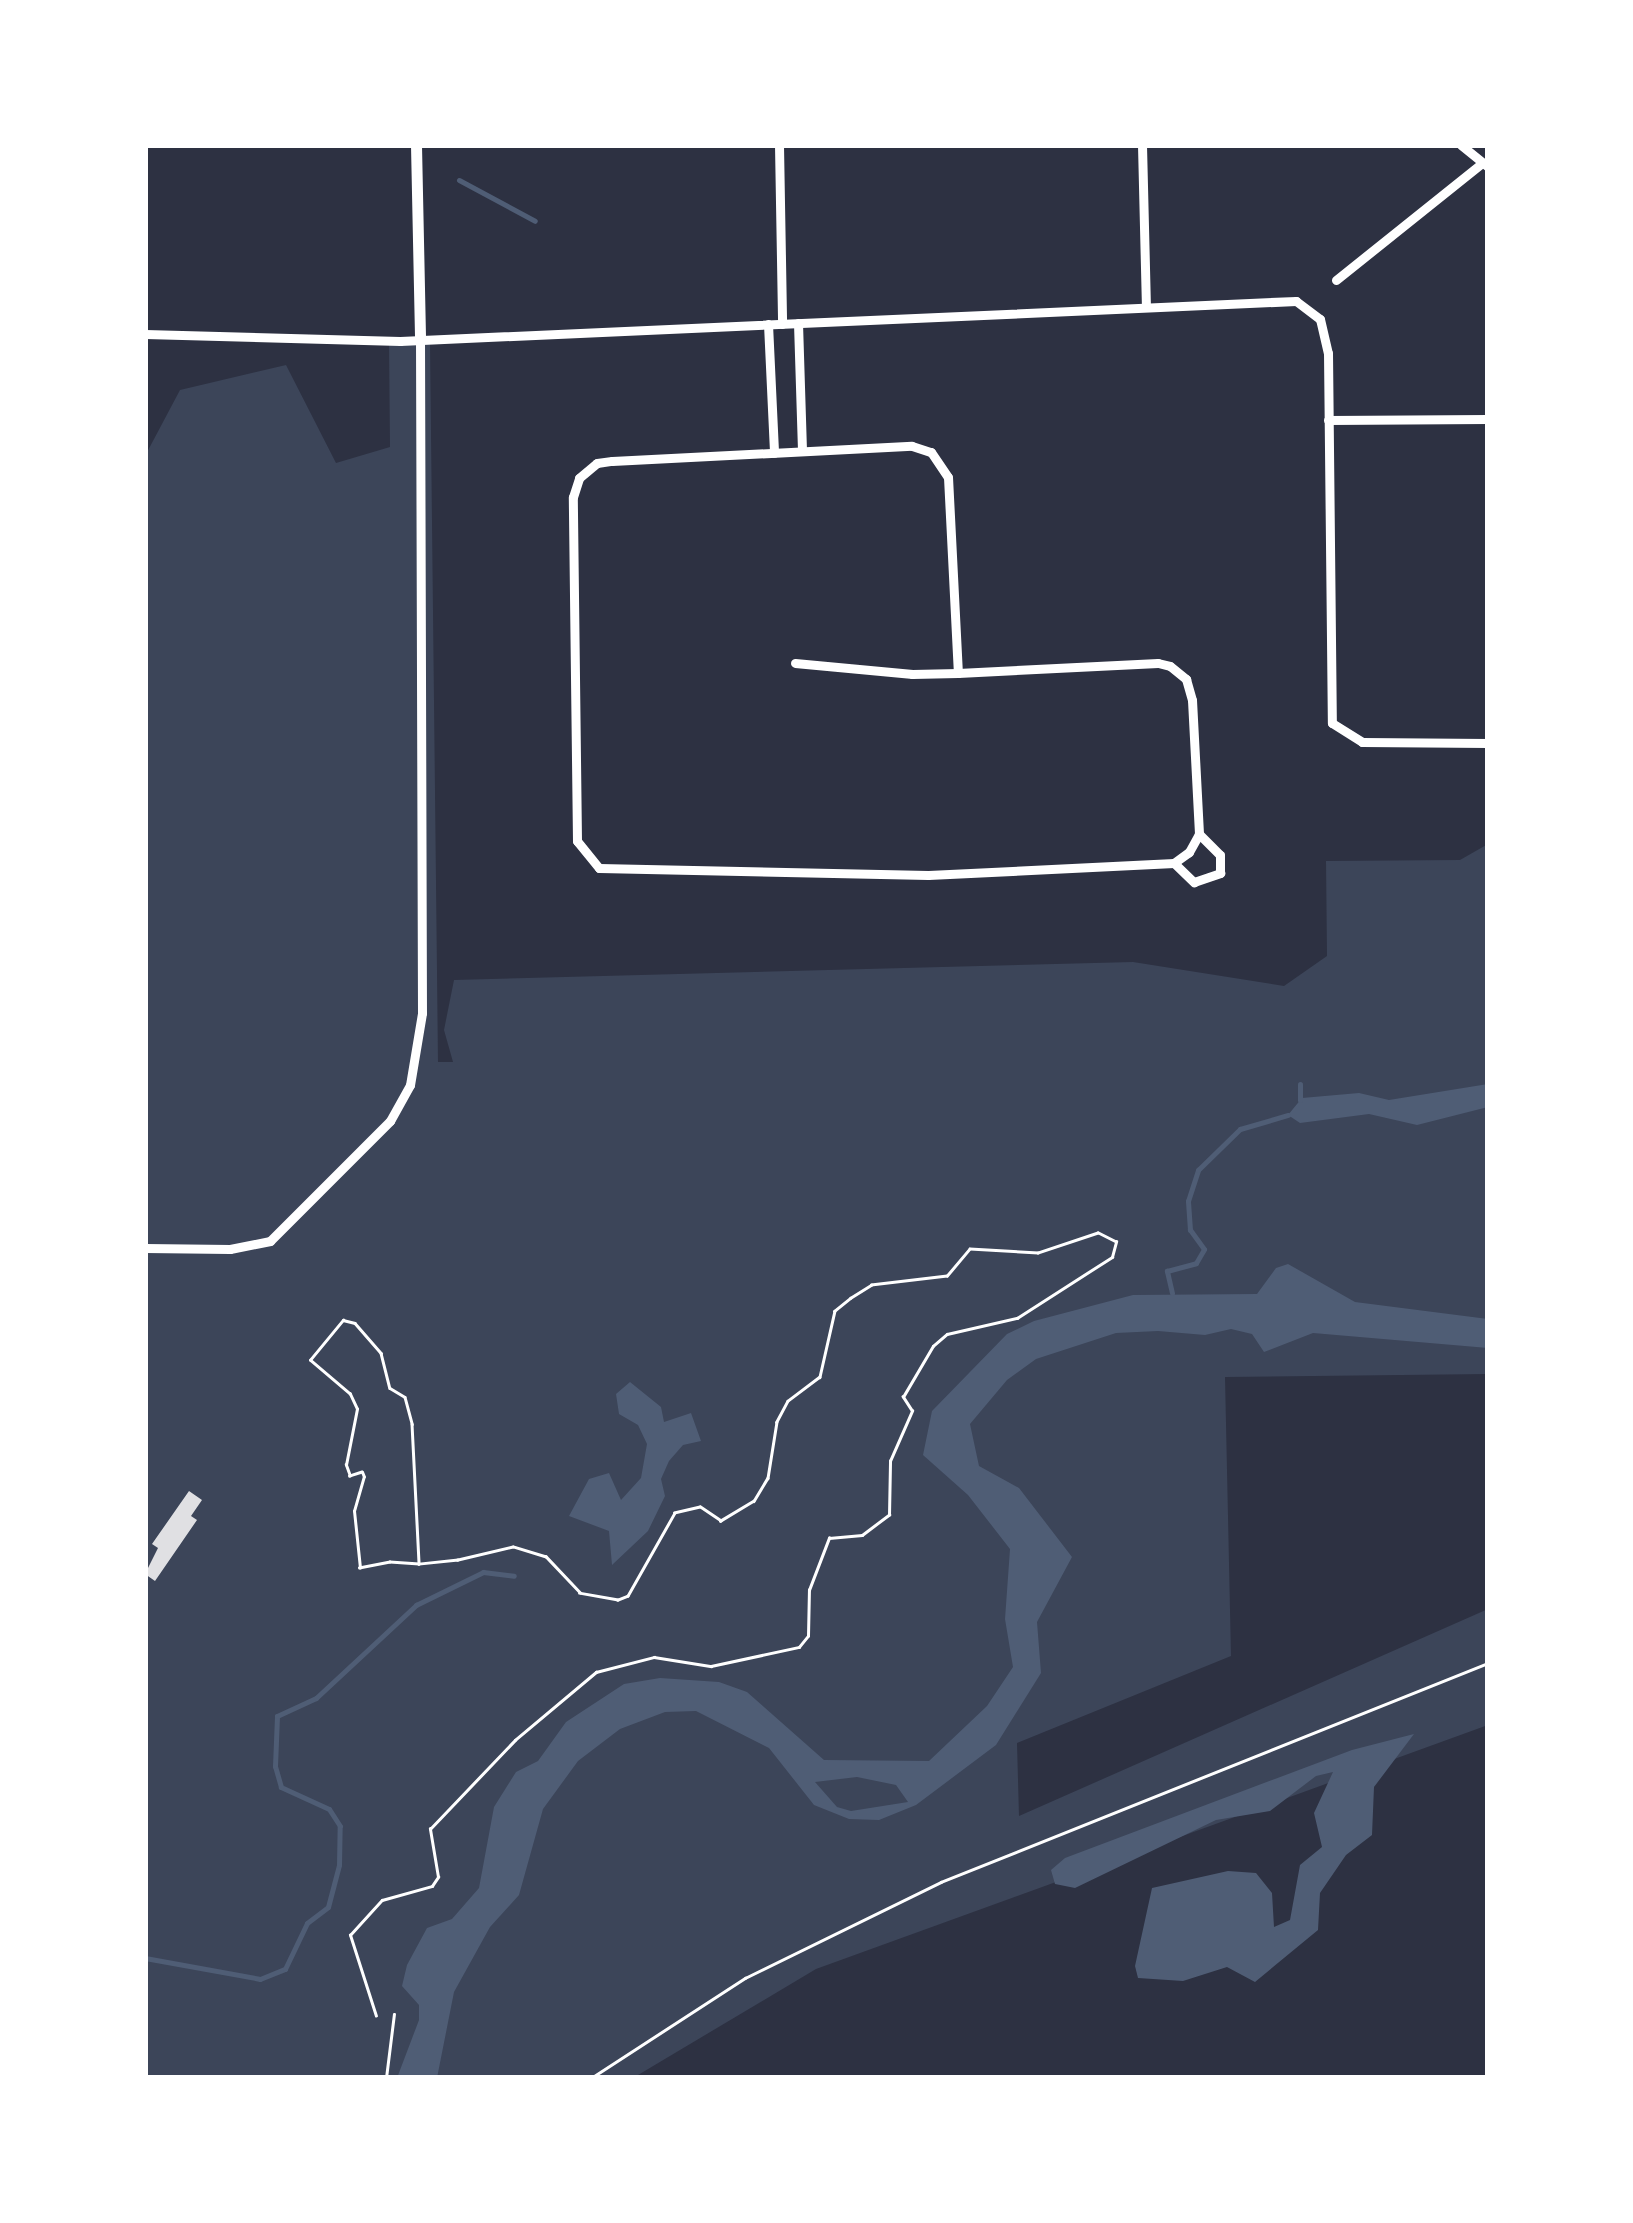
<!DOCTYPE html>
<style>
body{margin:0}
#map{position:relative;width:1633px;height:2223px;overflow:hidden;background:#2d3142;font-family:Roboto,sans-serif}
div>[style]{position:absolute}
.green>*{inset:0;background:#3c4559}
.water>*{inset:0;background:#4f5d75}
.stream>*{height:5px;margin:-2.5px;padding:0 2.5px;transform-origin:2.5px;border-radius:2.5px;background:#4f5d75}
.building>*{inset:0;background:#e0e0e3}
.path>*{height:2.5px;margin:-1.25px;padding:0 1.25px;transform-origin:1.25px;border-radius:1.25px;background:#fff}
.minor>*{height:9px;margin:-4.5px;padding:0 4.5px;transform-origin:4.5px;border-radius:4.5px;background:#fff}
.tertiary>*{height:11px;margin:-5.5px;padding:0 5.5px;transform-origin:5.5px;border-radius:5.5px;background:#fff}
span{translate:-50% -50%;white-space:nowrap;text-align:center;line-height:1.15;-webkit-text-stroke:10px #fff;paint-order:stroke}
.frame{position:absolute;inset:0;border:148px solid #fff;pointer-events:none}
</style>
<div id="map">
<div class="green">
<div style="clip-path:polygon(430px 342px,438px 1062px,453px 1062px,444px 1030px,454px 980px,1133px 962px,1284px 986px,1327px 956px,1326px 861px,1460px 860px,1488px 844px,1488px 1374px,1225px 1377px,1231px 1656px,1017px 1743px,1019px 1816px,1488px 1609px,1488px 1725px,816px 1969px,633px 2078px,145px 2078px,145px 456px,180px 390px,286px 365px,336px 463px,390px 447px,389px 343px)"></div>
</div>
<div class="water">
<div style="clip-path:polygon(1488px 1084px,1488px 1107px,1417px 1125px,1369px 1114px,1300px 1123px,1288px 1115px,1302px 1098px,1359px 1093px,1389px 1100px)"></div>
<div style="clip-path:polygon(evenodd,1288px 1264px,1355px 1302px,1488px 1319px,1488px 1348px,1313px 1333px,1264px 1352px,1252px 1334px,1231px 1329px,1205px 1335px,1158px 1331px,1116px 1333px,1036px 1359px,1007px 1380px,970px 1424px,979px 1466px,1019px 1488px,1072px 1557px,1037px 1622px,1041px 1673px,996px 1745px,916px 1805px,879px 1820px,849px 1819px,814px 1805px,769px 1748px,696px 1711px,665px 1712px,620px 1729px,578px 1761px,543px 1809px,519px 1895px,490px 1927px,454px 1992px,437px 2078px,397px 2078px,419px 2020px,419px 2005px,402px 1986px,407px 1965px,427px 1928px,452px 1919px,479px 1888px,494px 1807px,516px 1772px,538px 1761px,566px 1722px,624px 1684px,660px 1678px,719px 1682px,747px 1692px,824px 1760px,929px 1761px,987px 1706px,1013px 1667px,1005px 1619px,1010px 1549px,968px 1495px,923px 1455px,932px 1411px,1007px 1334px,1034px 1321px,1133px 1295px,1257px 1294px,1276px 1268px,1288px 1264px,857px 1777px,896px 1785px,908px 1802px,851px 1811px,837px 1807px,815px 1782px,857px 1777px)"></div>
<div style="clip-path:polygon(630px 1382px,661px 1407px,664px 1422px,691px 1413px,701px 1441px,683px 1445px,669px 1461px,661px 1479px,665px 1496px,648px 1531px,612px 1565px,609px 1531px,569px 1516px,589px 1479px,609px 1473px,621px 1500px,641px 1478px,647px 1444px,638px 1425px,619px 1414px,616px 1394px)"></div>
<div style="clip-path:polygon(1414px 1734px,1374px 1787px,1372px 1835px,1346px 1855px,1320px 1893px,1318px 1930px,1255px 1982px,1227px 1967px,1183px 1981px,1138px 1978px,1135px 1966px,1152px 1888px,1228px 1871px,1256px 1873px,1272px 1893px,1274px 1927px,1290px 1920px,1300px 1865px,1322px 1847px,1314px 1813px,1333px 1772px,1316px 1776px,1270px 1811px,1216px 1820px,1075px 1888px,1055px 1884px,1051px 1870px,1065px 1858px,1352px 1750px)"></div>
</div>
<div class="stream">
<div style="left:459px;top:180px;width:86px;rotate:28.3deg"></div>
<div style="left:1300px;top:1084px;width:16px;rotate:90deg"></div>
<div style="left:1172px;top:1293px;width:23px;rotate:-103deg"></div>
<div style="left:1167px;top:1271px;width:30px;rotate:-15deg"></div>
<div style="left:1196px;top:1263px;width:16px;rotate:-60deg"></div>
<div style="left:1204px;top:1249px;width:24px;rotate:-126deg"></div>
<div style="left:1190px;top:1230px;width:29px;rotate:-94deg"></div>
<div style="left:1188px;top:1201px;width:33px;rotate:-72deg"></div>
<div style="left:1198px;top:1170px;width:59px;rotate:-44.3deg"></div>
<div style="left:1240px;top:1129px;width:50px;rotate:-16.3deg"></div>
<div style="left:145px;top:1958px;width:117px;rotate:10.3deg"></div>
<div style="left:260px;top:1979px;width:27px;rotate:-22deg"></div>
<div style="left:285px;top:1969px;width:51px;rotate:-64.4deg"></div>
<div style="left:307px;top:1923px;width:26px;rotate:-37deg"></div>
<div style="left:328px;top:1907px;width:43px;rotate:-75.3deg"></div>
<div style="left:339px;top:1865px;width:39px;rotate:-89deg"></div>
<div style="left:340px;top:1826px;width:20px;rotate:-123deg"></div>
<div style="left:329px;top:1809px;width:53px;rotate:-155.4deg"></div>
<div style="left:281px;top:1787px;width:22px;rotate:-106deg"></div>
<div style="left:275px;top:1766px;width:50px;rotate:-87.7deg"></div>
<div style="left:277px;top:1716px;width:43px;rotate:-24.8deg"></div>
<div style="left:316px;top:1698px;width:137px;rotate:-42.9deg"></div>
<div style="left:416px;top:1605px;width:75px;rotate:-26.2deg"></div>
<div style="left:483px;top:1572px;width:31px;rotate:7deg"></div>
</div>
<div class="building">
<div style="clip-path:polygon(189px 1491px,202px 1500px,191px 1516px,197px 1520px,155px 1581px,145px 1574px,158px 1548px,152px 1544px)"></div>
</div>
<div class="path">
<div style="left:376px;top:2016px;width:85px;rotate:-107.8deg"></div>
<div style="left:350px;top:1935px;width:47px;rotate:-47.6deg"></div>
<div style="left:382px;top:1900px;width:52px;rotate:-15.6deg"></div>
<div style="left:432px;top:1886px;width:11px;rotate:-56deg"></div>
<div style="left:438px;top:1877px;width:49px;rotate:-99.5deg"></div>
<div style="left:430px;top:1829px;width:123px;rotate:-46.3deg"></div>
<div style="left:515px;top:1740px;width:106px;rotate:-40deg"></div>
<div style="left:596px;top:1672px;width:60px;rotate:-14.5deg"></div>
<div style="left:654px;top:1657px;width:58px;rotate:9deg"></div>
<div style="left:711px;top:1666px;width:90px;rotate:-12.2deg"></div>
<div style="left:799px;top:1647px;width:14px;rotate:-51deg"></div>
<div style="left:808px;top:1636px;width:46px;rotate:-88.8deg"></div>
<div style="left:809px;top:1590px;width:56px;rotate:-69deg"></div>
<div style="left:829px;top:1538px;width:33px;rotate:-5deg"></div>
<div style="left:862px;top:1535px;width:34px;rotate:-37deg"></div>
<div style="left:889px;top:1515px;width:54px;rotate:-88.9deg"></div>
<div style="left:890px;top:1461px;width:55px;rotate:-66.3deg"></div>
<div style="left:912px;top:1411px;width:17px;rotate:-123deg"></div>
<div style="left:903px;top:1397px;width:59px;rotate:-59.5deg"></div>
<div style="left:933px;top:1346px;width:18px;rotate:-41deg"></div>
<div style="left:947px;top:1334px;width:72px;rotate:-12.9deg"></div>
<div style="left:1017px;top:1318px;width:113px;rotate:-32.7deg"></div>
<div style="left:1112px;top:1257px;width:16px;rotate:-75deg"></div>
<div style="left:1116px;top:1242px;width:20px;rotate:-153deg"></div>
<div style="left:1098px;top:1233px;width:63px;rotate:161.6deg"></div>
<div style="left:1038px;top:1253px;width:68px;rotate:-176.6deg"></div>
<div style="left:970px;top:1249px;width:35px;rotate:130deg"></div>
<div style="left:947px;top:1276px;width:76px;rotate:173.2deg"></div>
<div style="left:872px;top:1285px;width:25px;rotate:148deg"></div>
<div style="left:851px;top:1298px;width:21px;rotate:141deg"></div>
<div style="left:835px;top:1311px;width:68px;rotate:102.8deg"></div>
<div style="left:820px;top:1377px;width:40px;rotate:143deg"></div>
<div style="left:788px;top:1401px;width:24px;rotate:118deg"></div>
<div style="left:777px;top:1422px;width:57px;rotate:99.1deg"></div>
<div style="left:768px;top:1478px;width:27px;rotate:121deg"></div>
<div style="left:754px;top:1501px;width:39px;rotate:149deg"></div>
<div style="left:721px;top:1521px;width:25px;rotate:-146deg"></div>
<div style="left:700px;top:1507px;width:26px;rotate:167deg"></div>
<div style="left:675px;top:1513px;width:95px;rotate:119.5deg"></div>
<div style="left:628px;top:1596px;width:11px;rotate:158deg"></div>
<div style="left:618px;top:1600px;width:39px;rotate:-170deg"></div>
<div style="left:580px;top:1593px;width:50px;rotate:-133.4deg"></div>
<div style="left:546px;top:1557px;width:34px;rotate:-163deg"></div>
<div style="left:513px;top:1547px;width:57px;rotate:166.7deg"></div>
<div style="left:458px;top:1560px;width:39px;rotate:174deg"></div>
<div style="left:419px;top:1564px;width:29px;rotate:-176deg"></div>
<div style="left:390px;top:1562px;width:31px;rotate:169deg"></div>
<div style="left:360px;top:1568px;width:57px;rotate:-96deg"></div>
<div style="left:354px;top:1511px;width:35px;rotate:-74deg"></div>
<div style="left:364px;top:1477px;width:5px;rotate:-112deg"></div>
<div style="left:362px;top:1472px;width:13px;rotate:162deg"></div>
<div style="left:350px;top:1476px;width:12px;rotate:-110deg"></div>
<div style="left:346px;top:1465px;width:57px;rotate:-78.9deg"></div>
<div style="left:357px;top:1409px;width:17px;rotate:-115deg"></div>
<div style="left:350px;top:1394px;width:52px;rotate:-139.6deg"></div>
<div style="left:310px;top:1360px;width:52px;rotate:-50.5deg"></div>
<div style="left:343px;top:1320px;width:12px;rotate:14deg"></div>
<div style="left:355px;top:1323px;width:40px;rotate:49deg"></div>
<div style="left:381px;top:1353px;width:36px;rotate:76deg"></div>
<div style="left:390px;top:1388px;width:17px;rotate:31deg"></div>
<div style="left:405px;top:1397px;width:28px;rotate:75deg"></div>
<div style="left:412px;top:1424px;width:140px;rotate:87.1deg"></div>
<div style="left:386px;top:2078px;width:64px;rotate:-82.9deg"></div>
<div style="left:591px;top:2078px;width:184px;rotate:-33deg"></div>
<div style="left:745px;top:1978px;width:218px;rotate:-26.1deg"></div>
<div style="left:941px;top:1882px;width:589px;rotate:-21.82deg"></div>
</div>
<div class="minor">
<div style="left:779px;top:145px;width:179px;rotate:89deg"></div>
<div style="left:1142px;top:145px;width:160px;rotate:88.6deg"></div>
<div style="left:1461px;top:145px;width:35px;rotate:39deg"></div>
<div style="left:1336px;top:280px;width:186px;rotate:-38.7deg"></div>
<div style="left:798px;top:323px;width:128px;rotate:88.2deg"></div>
<div style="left:768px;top:324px;width:129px;rotate:87.3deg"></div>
<div style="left:145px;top:334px;width:255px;rotate:1.6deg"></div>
<div style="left:400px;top:341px;width:897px;rotate:-2.56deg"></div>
<div style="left:1296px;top:301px;width:30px;rotate:37deg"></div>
<div style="left:1320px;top:319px;width:35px;rotate:77deg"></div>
<div style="left:1328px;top:353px;width:370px;rotate:89.4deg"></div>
<div style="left:1332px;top:723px;width:36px;rotate:32deg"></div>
<div style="left:1362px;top:742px;width:126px;rotate:0.5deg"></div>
<div style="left:1328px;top:420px;width:160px;rotate:-0.4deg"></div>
<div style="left:795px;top:663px;width:118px;rotate:5.4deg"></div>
<div style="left:912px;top:674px;width:46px;rotate:-1.2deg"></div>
<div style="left:958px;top:673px;width:200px;rotate:-2.9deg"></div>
<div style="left:1158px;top:663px;width:12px;rotate:14deg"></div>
<div style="left:1170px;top:666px;width:21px;rotate:39deg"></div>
<div style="left:1186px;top:679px;width:22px;rotate:74deg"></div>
<div style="left:1192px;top:700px;width:134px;rotate:87deg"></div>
<div style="left:1199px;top:834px;width:21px;rotate:119deg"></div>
<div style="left:1189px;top:852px;width:19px;rotate:144deg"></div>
<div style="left:1174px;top:863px;width:246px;rotate:177.2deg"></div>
<div style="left:928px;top:875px;width:329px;rotate:-178.8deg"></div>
<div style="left:599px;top:868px;width:35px;rotate:-129deg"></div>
<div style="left:577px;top:841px;width:344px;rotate:-90.7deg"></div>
<div style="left:573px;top:497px;width:20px;rotate:-72deg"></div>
<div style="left:579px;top:478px;width:23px;rotate:-40deg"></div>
<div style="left:597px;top:463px;width:15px;rotate:-8deg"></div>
<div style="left:612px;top:461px;width:300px;rotate:-2.9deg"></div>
<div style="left:912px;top:446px;width:20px;rotate:18deg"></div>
<div style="left:931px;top:452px;width:30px;rotate:56deg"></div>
<div style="left:948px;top:477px;width:196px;rotate:87.1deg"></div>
<div style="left:1174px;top:863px;width:28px;rotate:44deg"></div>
<div style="left:1194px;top:882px;width:28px;rotate:-19deg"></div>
<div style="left:1220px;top:873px;width:18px;rotate:-90deg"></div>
<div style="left:1220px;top:855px;width:30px;rotate:-135deg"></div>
<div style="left:145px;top:1248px;width:85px;rotate:0.7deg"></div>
<div style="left:230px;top:1249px;width:41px;rotate:-11.3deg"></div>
<div style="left:270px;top:1241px;width:170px;rotate:-45deg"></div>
<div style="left:390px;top:1121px;width:41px;rotate:-60.9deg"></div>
<div style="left:410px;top:1085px;width:73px;rotate:-80.5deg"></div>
<div style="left:422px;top:1013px;width:673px;rotate:-90.17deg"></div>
</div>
<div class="tertiary">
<div style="left:416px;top:145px;width:195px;rotate:88.8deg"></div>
</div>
<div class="frame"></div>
</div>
